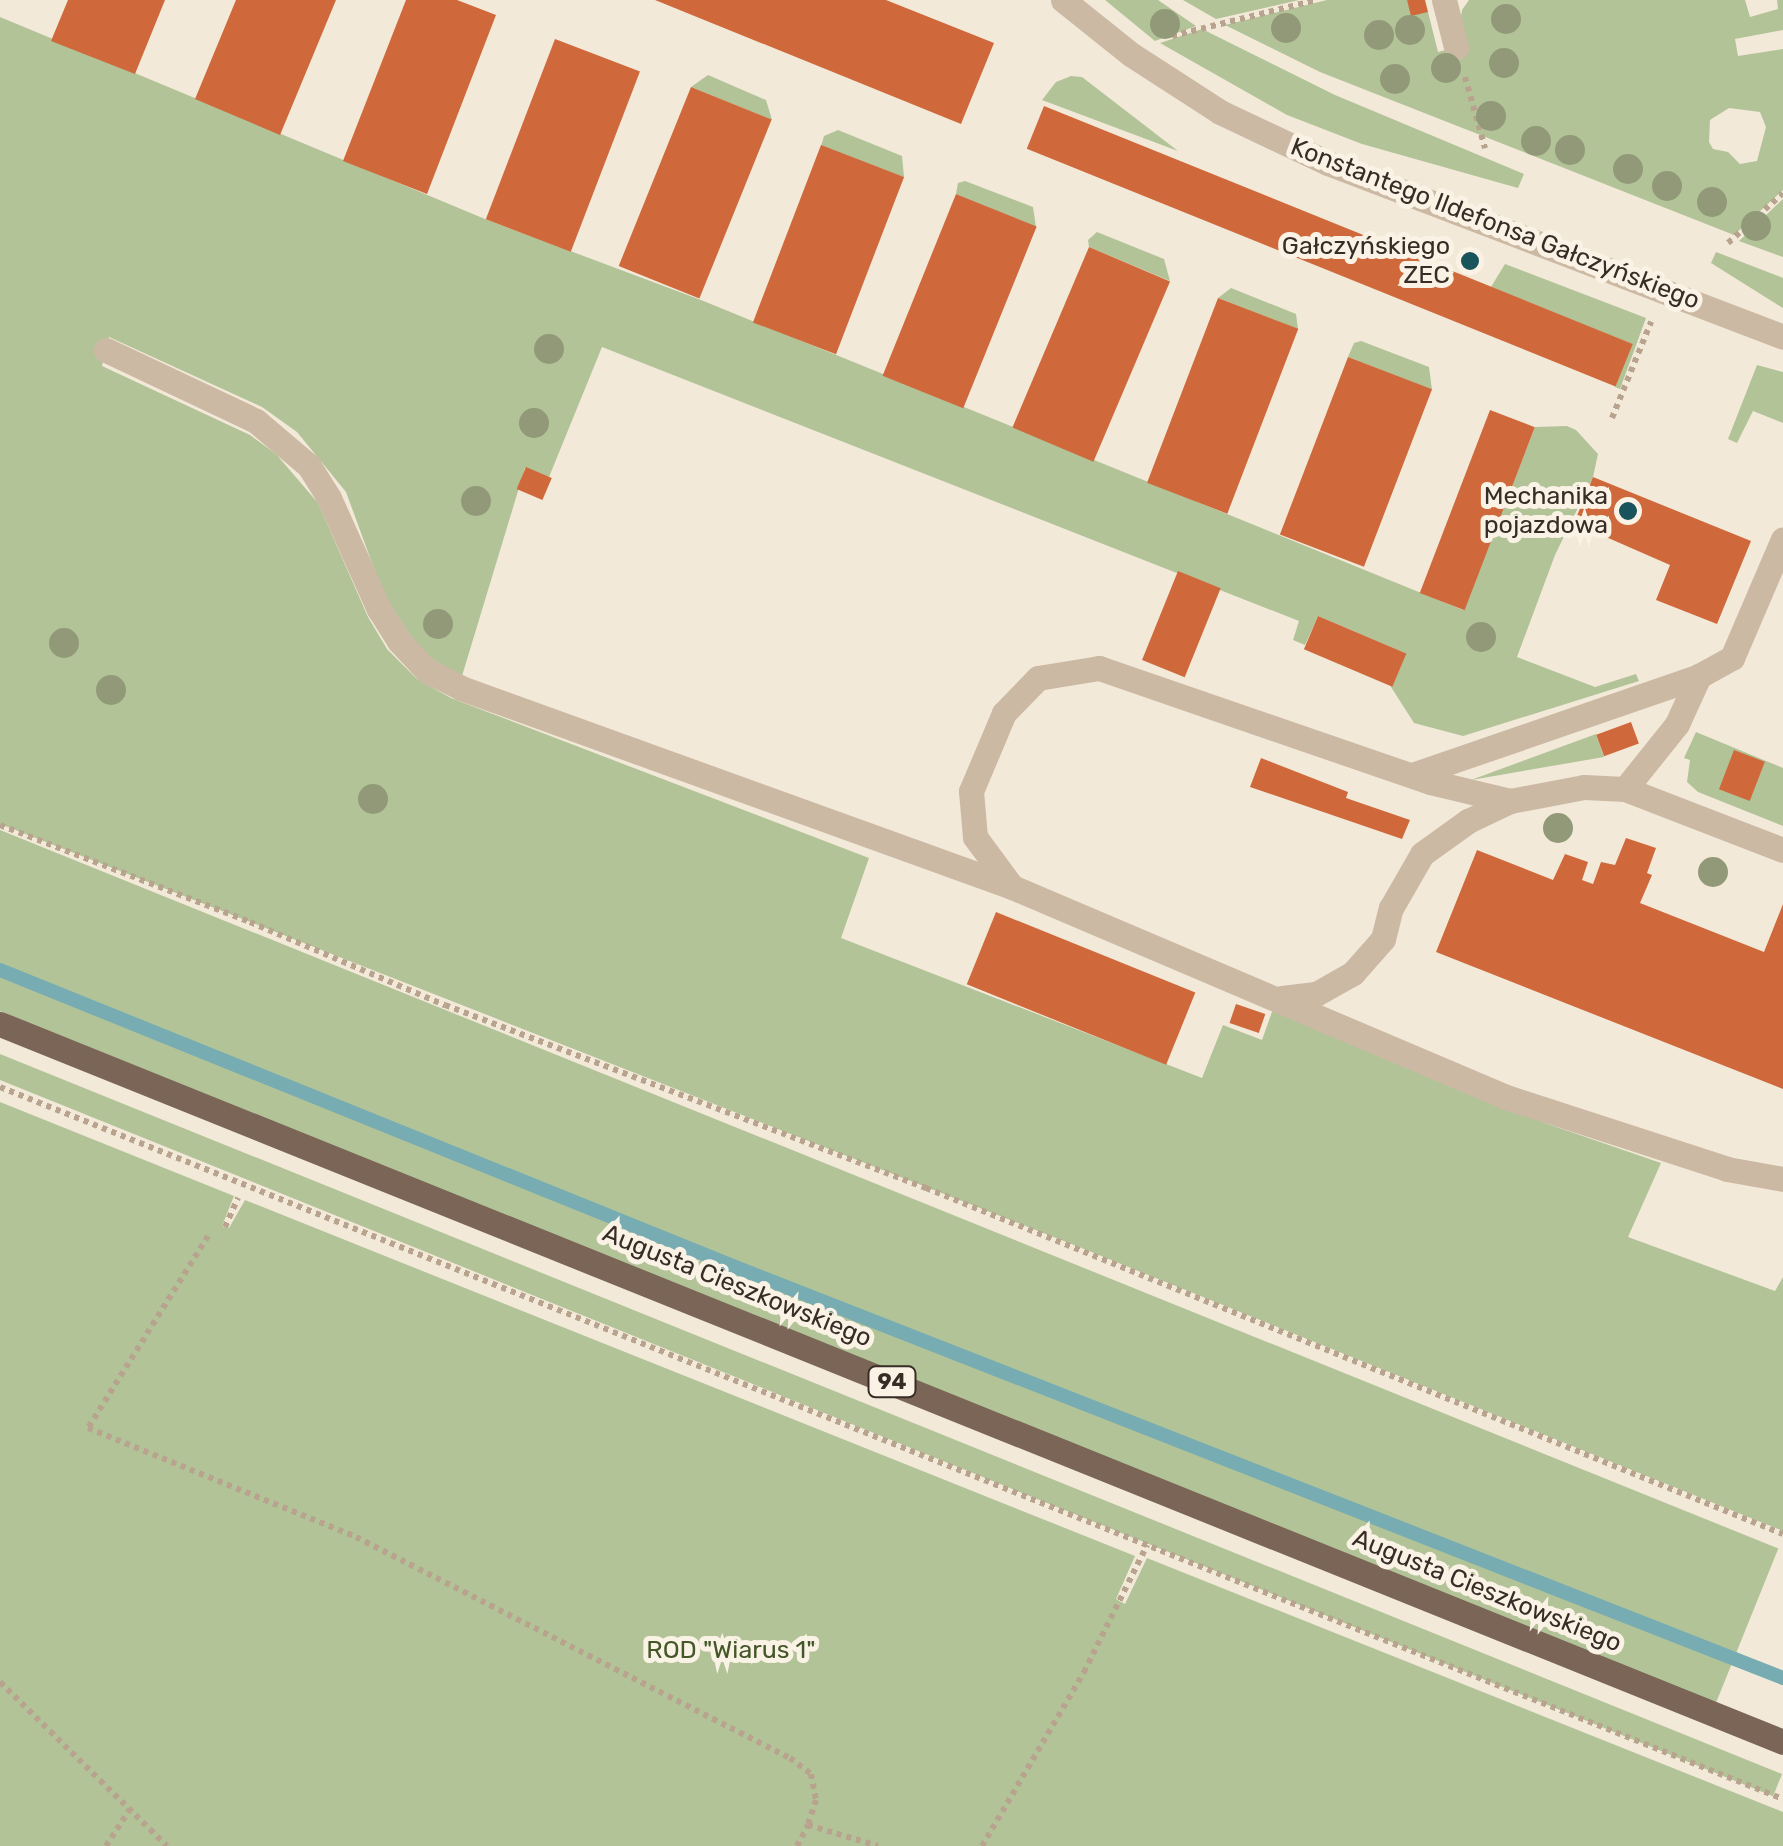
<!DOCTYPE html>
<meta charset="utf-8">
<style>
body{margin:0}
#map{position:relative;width:1783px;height:1846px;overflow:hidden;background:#f3e9d9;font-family:Rubik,sans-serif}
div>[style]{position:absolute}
.green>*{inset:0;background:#b2c398;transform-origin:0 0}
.stream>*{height:14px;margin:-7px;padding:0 7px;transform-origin:7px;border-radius:7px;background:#76acb2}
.building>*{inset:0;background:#cf693c;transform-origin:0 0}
.path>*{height:6px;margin-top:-3px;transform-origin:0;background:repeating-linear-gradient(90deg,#b8a38e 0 5px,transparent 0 10px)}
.lane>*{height:25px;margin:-12.5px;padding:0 12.5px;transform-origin:12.5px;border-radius:12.5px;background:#ccb9a4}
.street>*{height:25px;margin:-12.5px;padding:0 12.5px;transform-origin:12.5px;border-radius:12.5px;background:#ccb9a4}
.primary>*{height:25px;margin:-12.5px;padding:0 12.5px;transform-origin:12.5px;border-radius:12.5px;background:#7a6556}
.trees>*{width:30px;height:30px;margin:-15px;border-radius:50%;background:#929978}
.dots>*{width:28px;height:28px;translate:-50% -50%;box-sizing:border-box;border:5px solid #fbf2e6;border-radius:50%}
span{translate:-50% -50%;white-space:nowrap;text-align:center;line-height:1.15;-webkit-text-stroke:10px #fbf2e6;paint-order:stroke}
.shield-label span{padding:2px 8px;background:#fbf2e6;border:2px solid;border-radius:8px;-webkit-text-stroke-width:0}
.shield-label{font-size:22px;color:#372d26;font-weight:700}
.street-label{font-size:25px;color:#372d26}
.poi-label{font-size:25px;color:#372d26}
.right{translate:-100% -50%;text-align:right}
.park-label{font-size:25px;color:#435728}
</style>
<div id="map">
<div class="green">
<div style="clip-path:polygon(1105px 0,1158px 0,1196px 26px,1155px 41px)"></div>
<div style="clip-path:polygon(1183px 0,1299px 0,1216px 19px)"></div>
<div style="clip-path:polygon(evenodd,1327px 0,1407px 0,1428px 12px,1438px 52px,1456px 47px,1462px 10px,1469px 0,1745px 0,1750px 17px,1778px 9px,1777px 0,1783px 0,1783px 30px,1735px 39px,1738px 56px,1783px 49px,1783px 190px,1734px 235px,1320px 72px,1225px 25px,1327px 0,1729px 108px,1760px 112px,1766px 127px,1757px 161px,1740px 164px,1728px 152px,1713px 149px,1709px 142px,1710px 120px,1729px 108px)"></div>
<div style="clip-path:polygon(0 17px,485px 219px,701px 300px,1463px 610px,1535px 427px,1567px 426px,1576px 430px,1598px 454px,1593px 477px,1555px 555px,1517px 657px,1595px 687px,1636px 674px,1639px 681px,1463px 736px,1414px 723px,1391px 687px,1405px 653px,1318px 616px,1305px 645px,1293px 640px,1299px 621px,602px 347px,549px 477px,525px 468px,462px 676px,432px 659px,409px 637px,387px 604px,346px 492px,297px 432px,262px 407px,109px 337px,102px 366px,250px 435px,276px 454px,318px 503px,368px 617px,387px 649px,417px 679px,451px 698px,869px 858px,841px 938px,1202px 1078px,1223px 1025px,1262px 1040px,1273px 1009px,1545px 1123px,1661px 1163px,1628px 1237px,1775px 1291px,1783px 1277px,1783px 1531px,1074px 1245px,0 824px)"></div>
<div style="clip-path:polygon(1202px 29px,1335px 95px,1524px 174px,1518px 188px,1362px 144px,1287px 115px,1160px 43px)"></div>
<div style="clip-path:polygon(708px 75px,766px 100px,772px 120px,691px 87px)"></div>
<div style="clip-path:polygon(1071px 76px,1082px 77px,1178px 151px,1042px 100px,1056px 82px)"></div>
<div style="clip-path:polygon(838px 130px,902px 156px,904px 177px,821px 146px,824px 136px)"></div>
<div style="clip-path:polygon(965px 181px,1033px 207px,1036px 227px,956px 194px,958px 183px)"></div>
<div style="clip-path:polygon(1783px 199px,1783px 257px,1739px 241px)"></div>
<div style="clip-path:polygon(1097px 232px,1164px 259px,1170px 281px,1089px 247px,1088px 240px)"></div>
<div style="clip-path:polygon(1716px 252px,1783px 278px,1783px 308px,1711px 263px)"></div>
<div style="clip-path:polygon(1505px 264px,1646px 318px,1620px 389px,1615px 387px,1632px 344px,1491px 287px)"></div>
<div style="clip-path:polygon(1231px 288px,1296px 314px,1298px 329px,1218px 298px)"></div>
<div style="clip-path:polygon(1361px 341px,1429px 367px,1432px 390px,1348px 357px,1354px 343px)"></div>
<div style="clip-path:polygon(1757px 365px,1783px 372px,1783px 423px,1753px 411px,1737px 443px,1728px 439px)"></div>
<div style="clip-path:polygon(1696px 732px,1783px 768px,1783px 826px,1698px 792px,1687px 782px,1690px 760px,1684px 758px)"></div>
<div style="clip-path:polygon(1596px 734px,1604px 757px,1471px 780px)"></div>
<div style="left:0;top:830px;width:1918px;height:168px;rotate:22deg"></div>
<div style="left:0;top:1054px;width:1922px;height:24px;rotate:22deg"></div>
<div style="clip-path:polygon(0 1102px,234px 1196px,222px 1226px,229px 1228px,245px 1200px,1135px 1556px,1116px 1599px,1125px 1604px,1147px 1558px,1783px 1812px,1783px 1846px,0 1846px)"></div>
</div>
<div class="stream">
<div style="left:0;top:970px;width:801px;rotate:21.99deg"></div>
<div style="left:743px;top:1270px;width:1117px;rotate:21.42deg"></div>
</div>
<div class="building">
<div style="clip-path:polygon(68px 0,165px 0,135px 74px,51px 41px)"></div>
<div style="clip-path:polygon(236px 0,336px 0,280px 135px,195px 99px)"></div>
<div style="clip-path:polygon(406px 0,457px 0,496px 15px,427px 194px,343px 161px)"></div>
<div style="clip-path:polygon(655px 0,886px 0,994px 43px,961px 124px)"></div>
<div style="clip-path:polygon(1407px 0,1425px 0,1428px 12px,1411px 16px)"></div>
<div style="left:555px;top:39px;width:91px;height:193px;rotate:21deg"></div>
<div style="left:691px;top:87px;width:87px;height:193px;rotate:22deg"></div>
<div style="left:1044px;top:106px;width:635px;height:46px;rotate:22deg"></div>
<div style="left:821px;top:145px;width:89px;height:190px;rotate:21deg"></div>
<div style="left:956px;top:194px;width:87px;height:196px;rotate:22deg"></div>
<div style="left:1089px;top:247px;width:88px;height:196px;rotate:23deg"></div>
<div style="left:1218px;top:298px;width:86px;height:198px;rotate:21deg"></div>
<div style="left:1348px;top:357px;width:90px;height:190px;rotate:21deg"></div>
<div style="left:1490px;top:410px;width:48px;height:196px;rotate:21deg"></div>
<div style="left:526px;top:467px;width:28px;height:24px;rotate:23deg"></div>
<div style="clip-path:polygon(1593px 477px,1751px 541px,1717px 624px,1656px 600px,1670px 565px,1574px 523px)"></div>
<div style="left:1178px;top:571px;width:46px;height:96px;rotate:22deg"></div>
<div style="left:1318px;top:616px;width:96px;height:36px;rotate:23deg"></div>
<div style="left:1631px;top:722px;width:23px;height:37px;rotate:70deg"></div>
<div style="left:1734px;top:750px;width:33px;height:42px;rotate:21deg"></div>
<div style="clip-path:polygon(1261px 758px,1348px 792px,1346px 798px,1410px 820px,1402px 839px,1250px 787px)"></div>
<div style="clip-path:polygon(1626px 838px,1656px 848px,1647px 873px,1652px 875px,1640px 903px,1764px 952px,1783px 904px,1783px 1089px,1436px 952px,1477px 850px,1553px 880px,1565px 854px,1588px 862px,1582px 880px,1593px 884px,1601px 862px,1615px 865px)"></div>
<div style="left:996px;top:912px;width:215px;height:78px;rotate:22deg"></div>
<div style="left:1236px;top:1004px;width:31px;height:20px;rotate:19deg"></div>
</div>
<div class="path">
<div style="left:1172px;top:36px;width:148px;rotate:-14deg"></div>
<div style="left:1465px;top:77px;width:74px;rotate:74.3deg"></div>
<div style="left:1728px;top:243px;width:74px;rotate:-42.3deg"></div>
<div style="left:1612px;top:418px;width:104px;rotate:-67.9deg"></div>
<div style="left:0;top:825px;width:268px;rotate:21.2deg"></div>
<div style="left:250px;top:922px;width:212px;rotate:23.1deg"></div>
<div style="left:445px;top:1005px;width:515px;rotate:20.83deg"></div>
<div style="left:926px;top:1188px;width:924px;rotate:21.99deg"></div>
<div style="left:0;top:1087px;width:1920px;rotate:21.77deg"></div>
<div style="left:225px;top:1227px;width:32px;rotate:-66deg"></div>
<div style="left:208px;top:1236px;width:226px;rotate:122deg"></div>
<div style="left:88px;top:1428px;width:289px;rotate:22.1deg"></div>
<div style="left:356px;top:1537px;width:487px;rotate:27deg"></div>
<div style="left:790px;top:1758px;width:26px;rotate:37deg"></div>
<div style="left:811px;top:1774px;width:26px;rotate:79deg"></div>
<div style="left:816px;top:1800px;width:26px;rotate:108deg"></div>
<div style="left:0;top:1682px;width:234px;rotate:44.5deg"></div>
<div style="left:106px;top:1846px;width:44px;rotate:-57deg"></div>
<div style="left:797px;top:1846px;width:24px;rotate:-62deg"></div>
<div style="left:808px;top:1825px;width:73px;rotate:16.7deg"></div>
<div style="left:982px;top:1846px;width:202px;rotate:-59.6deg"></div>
<div style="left:1084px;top:1672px;width:142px;rotate:-63.6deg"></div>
</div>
<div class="lane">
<div style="left:1444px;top:0;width:49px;rotate:75.7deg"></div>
<div style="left:106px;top:350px;width:166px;rotate:25.3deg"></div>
<div style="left:256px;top:421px;width:70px;rotate:40.3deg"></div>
<div style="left:309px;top:466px;width:38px;rotate:58deg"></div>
<div style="left:329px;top:498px;width:122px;rotate:65.8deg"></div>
<div style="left:379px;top:609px;width:38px;rotate:58deg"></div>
<div style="left:399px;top:641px;width:40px;rotate:47deg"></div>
<div style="left:426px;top:670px;width:39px;rotate:27deg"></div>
<div style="left:461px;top:688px;width:586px;rotate:19.86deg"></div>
<div style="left:1412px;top:775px;width:304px;rotate:-19deg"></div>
<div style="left:1625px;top:789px;width:83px;rotate:-51.3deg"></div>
<div style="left:1677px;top:724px;width:53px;rotate:-65.4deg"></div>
<div style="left:1699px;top:676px;width:38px;rotate:-29deg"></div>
<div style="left:1732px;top:658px;width:129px;rotate:-66.8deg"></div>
<div style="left:1783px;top:850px;width:169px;rotate:-158.9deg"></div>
<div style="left:1625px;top:789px;width:41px;rotate:-177.2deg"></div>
<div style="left:1584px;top:787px;width:75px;rotate:169.3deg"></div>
<div style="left:1510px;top:801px;width:82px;rotate:-166.6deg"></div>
<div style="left:1430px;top:782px;width:350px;rotate:-161deg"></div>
<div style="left:1099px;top:668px;width:62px;rotate:170.7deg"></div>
<div style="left:1038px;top:678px;width:49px;rotate:134.2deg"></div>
<div style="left:1004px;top:713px;width:85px;rotate:112.9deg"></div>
<div style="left:971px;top:791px;width:46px;rotate:85deg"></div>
<div style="left:975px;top:837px;width:62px;rotate:53.5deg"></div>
<div style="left:1012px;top:887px;width:537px;rotate:23.03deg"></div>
<div style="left:1506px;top:1097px;width:232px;rotate:18deg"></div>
<div style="left:1727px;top:1169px;width:57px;rotate:10.1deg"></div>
<div style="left:1282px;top:998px;width:34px;rotate:-7deg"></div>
<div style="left:1316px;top:994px;width:43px;rotate:-29.6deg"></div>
<div style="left:1353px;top:973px;width:45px;rotate:-48.6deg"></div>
<div style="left:1383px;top:939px;width:32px;rotate:-76deg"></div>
<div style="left:1391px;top:908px;width:62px;rotate:-60.1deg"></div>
<div style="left:1422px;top:854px;width:57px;rotate:-35.7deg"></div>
<div style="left:1468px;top:821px;width:47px;rotate:-25.5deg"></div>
</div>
<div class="street">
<div style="left:1063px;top:0;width:88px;rotate:38.6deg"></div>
<div style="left:1132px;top:55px;width:105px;rotate:32.9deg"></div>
<div style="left:1220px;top:112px;width:119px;rotate:25.3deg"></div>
<div style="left:1328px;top:163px;width:487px;rotate:20.9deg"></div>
</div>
<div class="primary">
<div style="left:0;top:1024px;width:1922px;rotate:21.93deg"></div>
</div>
<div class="trees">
<div style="left:1506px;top:19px"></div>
<div style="left:1165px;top:24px"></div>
<div style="left:1286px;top:28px"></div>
<div style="left:1410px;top:30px"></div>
<div style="left:1379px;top:35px"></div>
<div style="left:1504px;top:63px"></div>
<div style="left:1446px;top:68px"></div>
<div style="left:1395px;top:79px"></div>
<div style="left:1491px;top:116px"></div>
<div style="left:1536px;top:141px"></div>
<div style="left:1570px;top:150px"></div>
<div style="left:1628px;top:169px"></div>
<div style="left:1667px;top:186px"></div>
<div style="left:1712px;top:202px"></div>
<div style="left:1756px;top:226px"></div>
<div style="left:549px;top:349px"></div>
<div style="left:534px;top:423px"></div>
<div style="left:476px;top:501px"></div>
<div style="left:438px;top:624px"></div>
<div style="left:1481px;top:637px"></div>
<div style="left:64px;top:643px"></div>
<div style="left:111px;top:690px"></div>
<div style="left:373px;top:799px"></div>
<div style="left:1558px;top:828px"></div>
<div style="left:1713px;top:872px"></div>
</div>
<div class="dots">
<div style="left:1470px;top:261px;background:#19535b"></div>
<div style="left:1628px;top:511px;background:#19535b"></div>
</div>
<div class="shield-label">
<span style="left:892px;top:1382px">94</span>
</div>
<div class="street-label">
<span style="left:1495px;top:224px;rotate:21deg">Konstantego Ildefonsa Gałczyńskiego</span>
<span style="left:737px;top:1286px;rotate:22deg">Augusta Cieszkowskiego</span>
<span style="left:1487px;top:1591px;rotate:22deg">Augusta Cieszkowskiego</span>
</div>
<div class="poi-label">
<span class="right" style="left:1450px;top:261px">Gałczyńskiego<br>ZEC</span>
<span class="right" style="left:1608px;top:511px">Mechanika<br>pojazdowa</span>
</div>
<div class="park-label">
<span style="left:731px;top:1650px">ROD "Wiarus 1"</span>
</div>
</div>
